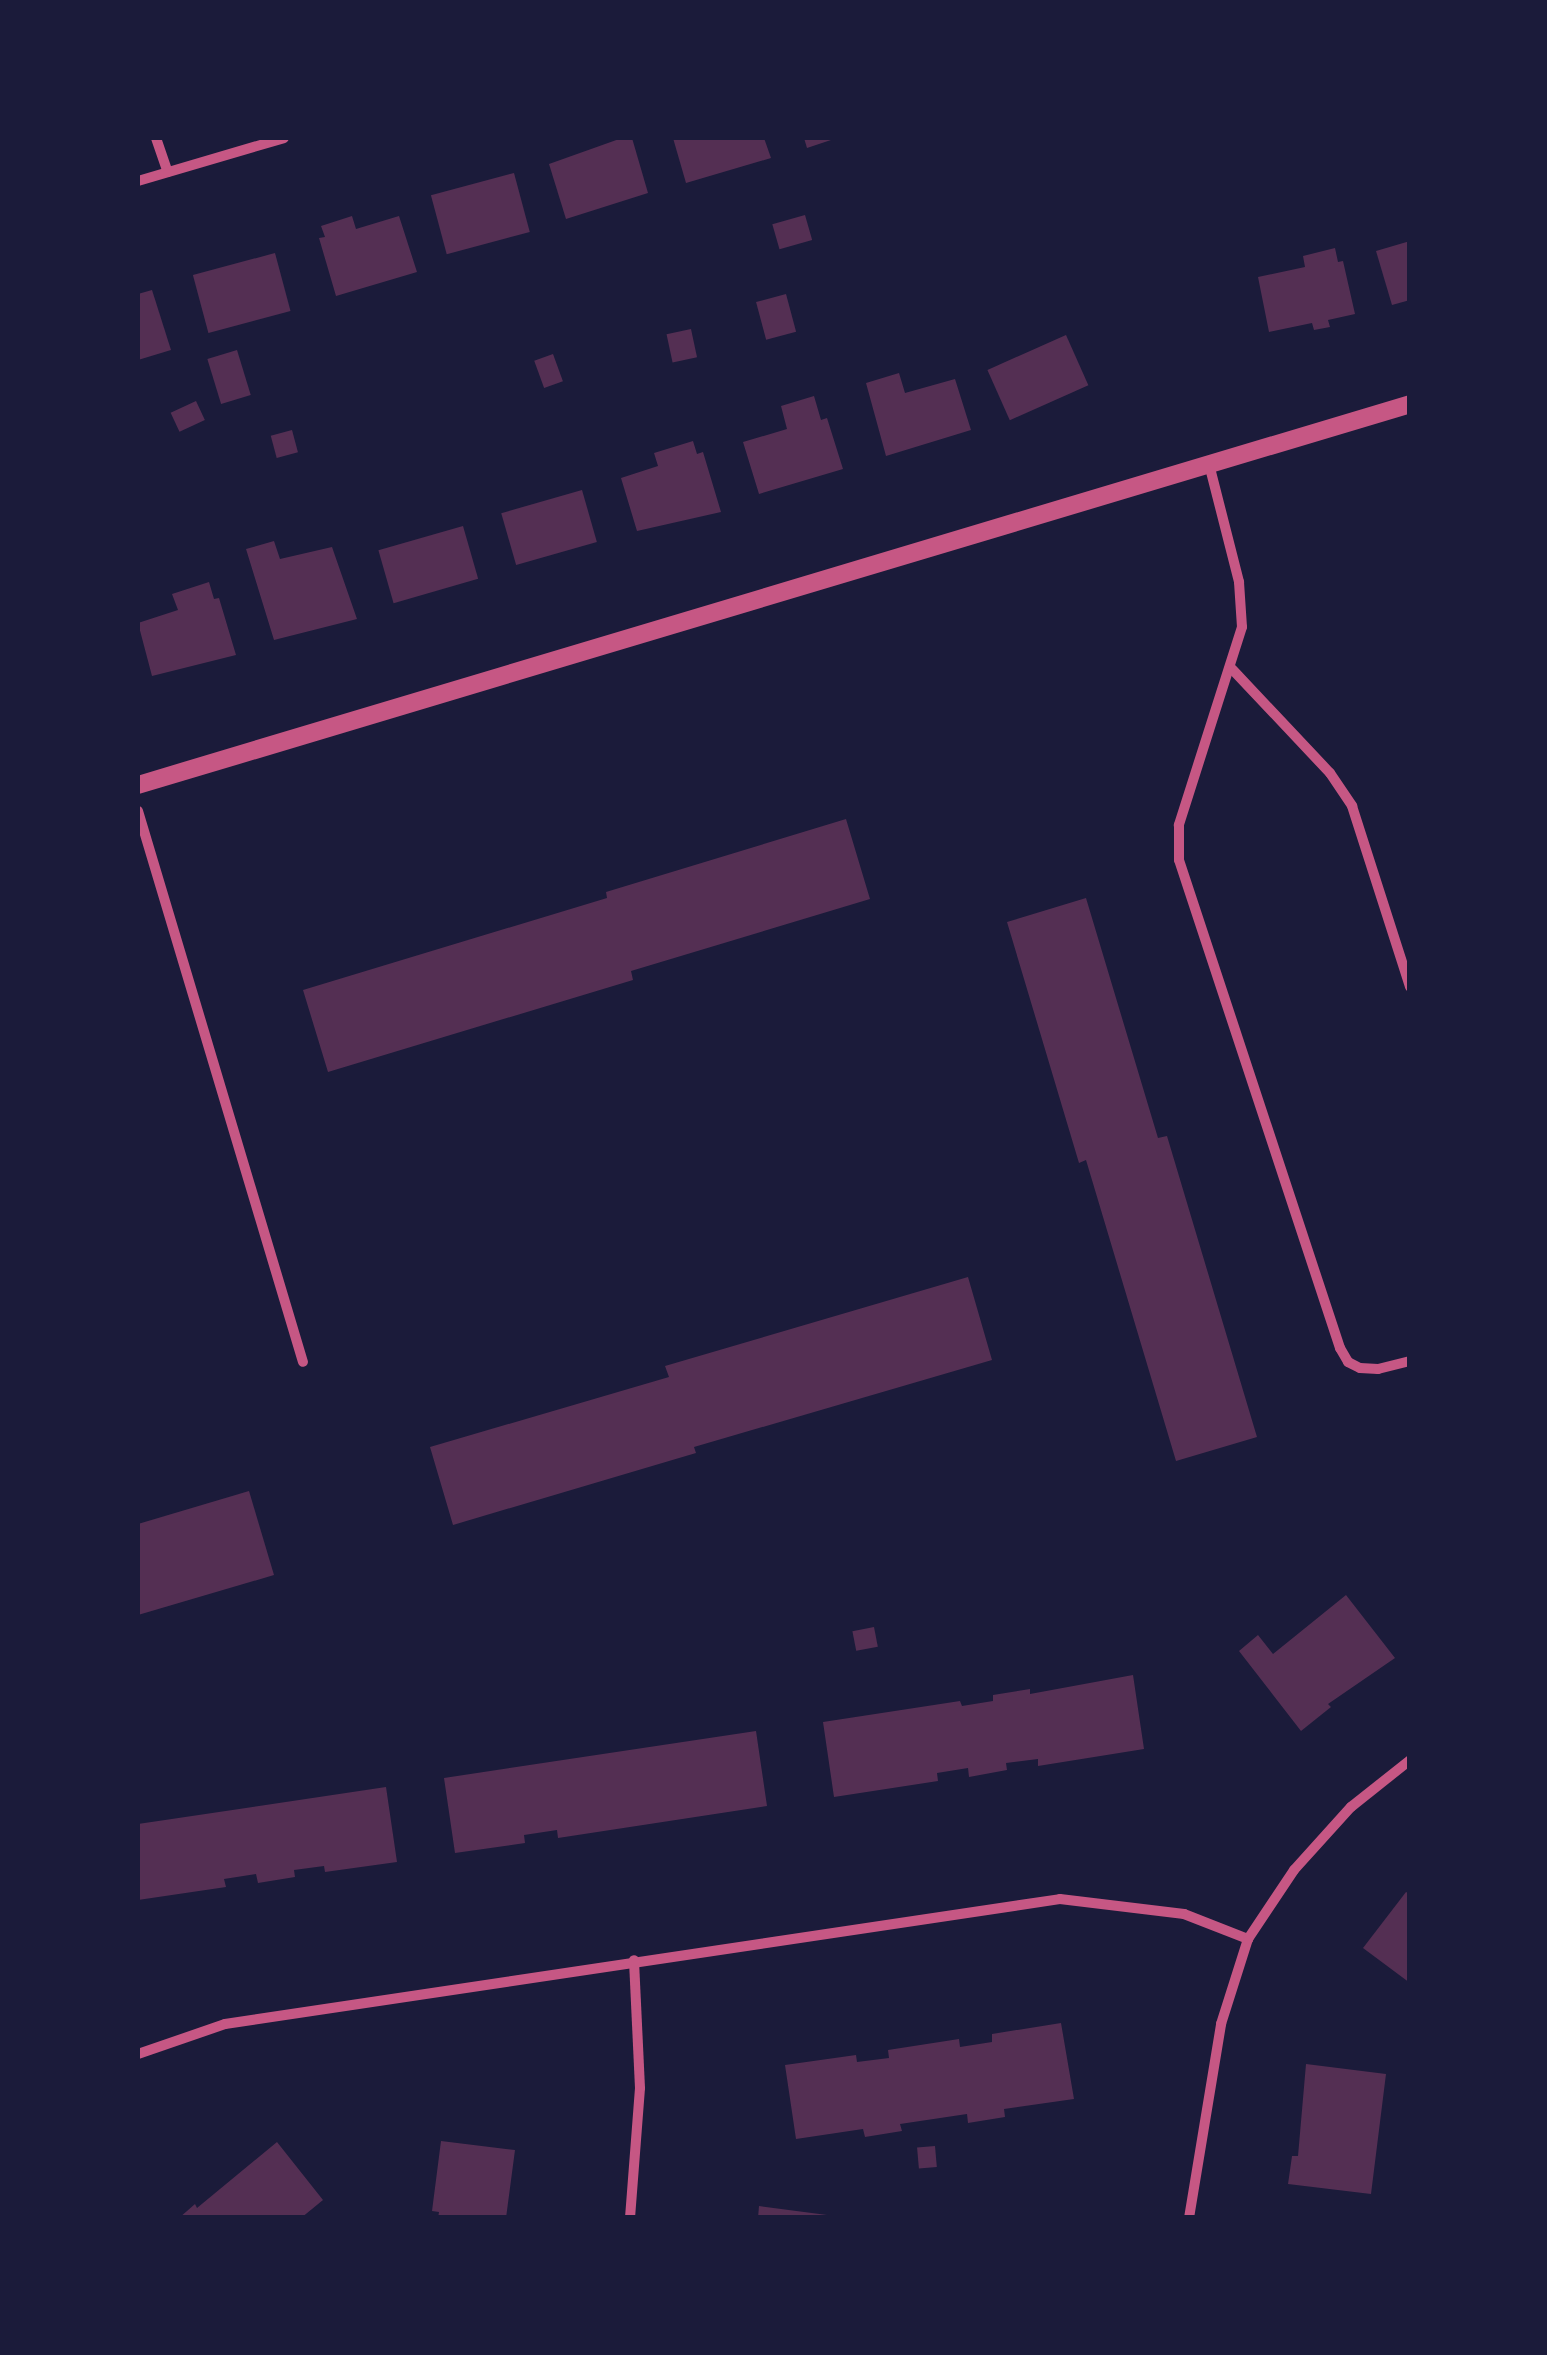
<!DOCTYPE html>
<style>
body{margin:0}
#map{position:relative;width:1547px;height:2355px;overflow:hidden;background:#1b1b3a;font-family:Overpass,sans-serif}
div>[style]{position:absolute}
.building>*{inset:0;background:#542f53;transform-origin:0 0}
.minor>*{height:10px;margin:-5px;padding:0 5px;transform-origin:5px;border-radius:5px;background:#c65784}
.tertiary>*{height:18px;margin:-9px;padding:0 9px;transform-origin:9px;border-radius:9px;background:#c65784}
span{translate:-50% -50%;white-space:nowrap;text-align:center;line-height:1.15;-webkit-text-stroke:8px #1b1b3a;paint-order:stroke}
.frame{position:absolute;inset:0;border:140px solid #1b1b3a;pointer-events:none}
</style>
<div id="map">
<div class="building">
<div style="clip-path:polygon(622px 138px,632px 138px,648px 193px,566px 219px,549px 164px)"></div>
<div style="clip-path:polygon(673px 138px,764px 138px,771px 158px,686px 183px)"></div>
<div style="clip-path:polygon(804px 138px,837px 138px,807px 148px)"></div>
<div style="left:514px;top:173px;width:61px;height:86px;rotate:75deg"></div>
<div style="left:805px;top:215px;width:26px;height:34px;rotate:74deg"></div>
<div style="clip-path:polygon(352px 216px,356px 229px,399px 216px,417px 272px,336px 296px,319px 238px,325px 237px,321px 226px)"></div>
<div style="clip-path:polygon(1410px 241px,1410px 300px,1392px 305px,1376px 251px)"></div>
<div style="clip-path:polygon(1335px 248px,1338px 262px,1343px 261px,1355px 314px,1328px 320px,1330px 327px,1314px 330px,1312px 323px,1269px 332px,1258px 277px,1305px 267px,1303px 256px)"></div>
<div style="left:275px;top:253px;width:60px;height:85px;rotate:75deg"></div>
<div style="clip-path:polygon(152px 290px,171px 350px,138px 360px,138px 294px)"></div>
<div style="left:786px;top:294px;width:39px;height:31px;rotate:75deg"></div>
<div style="left:691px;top:329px;width:29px;height:25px;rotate:78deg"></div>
<div style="left:1066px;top:335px;width:55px;height:86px;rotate:66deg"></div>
<div style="left:237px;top:350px;width:47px;height:31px;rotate:73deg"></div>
<div style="left:553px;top:354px;width:29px;height:20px;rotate:70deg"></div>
<div style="clip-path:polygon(899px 373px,905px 393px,955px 379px,971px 430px,886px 456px,866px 383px)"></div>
<div style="clip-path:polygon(814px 396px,821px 420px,827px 418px,843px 469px,759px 494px,743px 442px,787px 429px,781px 406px)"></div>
<div style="left:196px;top:401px;width:21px;height:28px;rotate:65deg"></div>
<div style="left:292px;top:430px;width:23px;height:22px;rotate:75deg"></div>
<div style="clip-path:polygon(693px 441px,697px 454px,703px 452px,721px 512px,637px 531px,621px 478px,658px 466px,654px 453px)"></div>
<div style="left:582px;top:490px;width:54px;height:84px;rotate:74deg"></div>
<div style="left:463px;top:526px;width:55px;height:88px;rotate:74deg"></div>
<div style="clip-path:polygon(274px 541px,280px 559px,332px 547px,357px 619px,274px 640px,246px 549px)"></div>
<div style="clip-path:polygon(209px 582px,214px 599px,219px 598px,236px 655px,152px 676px,138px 623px,178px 610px,172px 594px)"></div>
<div style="clip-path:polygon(846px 819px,870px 899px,631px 971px,633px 980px,328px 1072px,303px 990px,607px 898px,606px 892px)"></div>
<div style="clip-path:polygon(1086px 898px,1158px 1138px,1167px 1136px,1257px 1437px,1176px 1461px,1086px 1160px,1079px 1163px,1007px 922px)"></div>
<div style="clip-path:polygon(968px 1277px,992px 1360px,694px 1447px,696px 1453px,453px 1525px,430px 1447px,669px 1377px,665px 1366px)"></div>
<div style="clip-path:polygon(249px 1491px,274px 1575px,138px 1615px,138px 1524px)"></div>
<div style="clip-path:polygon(1346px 1595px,1395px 1658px,1328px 1704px,1331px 1707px,1301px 1731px,1239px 1651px,1258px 1635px,1273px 1654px)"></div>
<div style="left:874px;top:1627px;width:20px;height:22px;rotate:79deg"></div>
<div style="clip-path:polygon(1133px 1675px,1144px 1749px,1038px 1766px,1038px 1759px,1006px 1763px,1007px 1770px,969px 1777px,968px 1768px,937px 1773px,938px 1781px,834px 1797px,823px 1722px,960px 1701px,962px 1706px,993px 1701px,993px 1695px,1030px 1689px,1030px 1694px)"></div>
<div style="clip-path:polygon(756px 1731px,767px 1806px,558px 1838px,557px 1830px,524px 1835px,525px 1843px,455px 1853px,444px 1778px)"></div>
<div style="clip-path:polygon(386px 1787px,397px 1862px,325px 1872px,324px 1866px,294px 1870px,295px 1877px,258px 1883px,256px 1874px,224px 1879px,226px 1887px,138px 1900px,138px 1824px)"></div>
<div style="clip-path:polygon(1406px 1892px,1410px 1894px,1410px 1983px,1363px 1948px)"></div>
<div style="clip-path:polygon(1061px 2023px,1074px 2099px,1004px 2109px,1005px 2117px,968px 2123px,967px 2114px,900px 2124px,902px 2131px,865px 2137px,863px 2129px,796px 2139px,785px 2065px,856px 2055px,857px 2062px,889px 2058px,888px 2050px,959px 2039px,960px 2047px,992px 2042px,992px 2034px)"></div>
<div style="clip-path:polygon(1306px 2064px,1386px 2074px,1371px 2194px,1288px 2184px,1292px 2156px,1298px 2156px)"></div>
<div style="clip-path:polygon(441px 2141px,515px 2150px,506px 2218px,438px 2218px,439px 2212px,432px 2211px)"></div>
<div style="clip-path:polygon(277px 2142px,323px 2200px,301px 2218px,179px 2218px,195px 2204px,197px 2208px)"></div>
<div style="left:935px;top:2146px;width:21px;height:18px;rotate:85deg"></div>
<div style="clip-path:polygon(759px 2206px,827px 2215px,827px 2218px,758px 2218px)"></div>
</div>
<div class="minor">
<div style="left:156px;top:138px;width:36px;rotate:71deg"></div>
<div style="left:138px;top:181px;width:152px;rotate:-16.4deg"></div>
<div style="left:1209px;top:464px;width:122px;rotate:75.7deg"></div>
<div style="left:1239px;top:582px;width:45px;rotate:86.2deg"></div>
<div style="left:1242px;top:627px;width:208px;rotate:107.7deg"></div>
<div style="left:1179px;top:825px;width:35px;rotate:90deg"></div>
<div style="left:1179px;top:860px;width:514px;rotate:71.74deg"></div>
<div style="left:1340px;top:1348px;width:16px;rotate:60deg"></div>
<div style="left:1348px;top:1362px;width:13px;rotate:27deg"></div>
<div style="left:1360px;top:1368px;width:18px;rotate:3deg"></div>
<div style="left:1378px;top:1369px;width:33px;rotate:-14deg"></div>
<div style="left:1232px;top:669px;width:143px;rotate:46.7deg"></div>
<div style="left:1330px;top:773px;width:40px;rotate:56deg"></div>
<div style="left:1352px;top:806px;width:190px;rotate:72.2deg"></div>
<div style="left:138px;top:811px;width:575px;rotate:73.33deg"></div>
<div style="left:138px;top:2054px;width:92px;rotate:-19deg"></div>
<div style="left:225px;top:2024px;width:844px;rotate:-8.51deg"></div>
<div style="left:1060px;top:1899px;width:125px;rotate:6.9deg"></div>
<div style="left:1184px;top:1914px;width:69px;rotate:21.3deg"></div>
<div style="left:630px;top:2218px;width:130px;rotate:-85.6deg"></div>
<div style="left:640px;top:2088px;width:128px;rotate:-92.7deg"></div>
<div style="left:1189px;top:2218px;width:197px;rotate:-80.6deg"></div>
<div style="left:1221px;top:2024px;width:89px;rotate:-72.4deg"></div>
<div style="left:1248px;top:1939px;width:83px;rotate:-56.3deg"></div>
<div style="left:1294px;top:1870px;width:85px;rotate:-47.9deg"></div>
<div style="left:1351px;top:1807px;width:75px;rotate:-38.5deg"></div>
</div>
<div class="tertiary">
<div style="left:138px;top:785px;width:1328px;rotate:-16.67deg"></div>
</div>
<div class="frame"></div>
</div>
